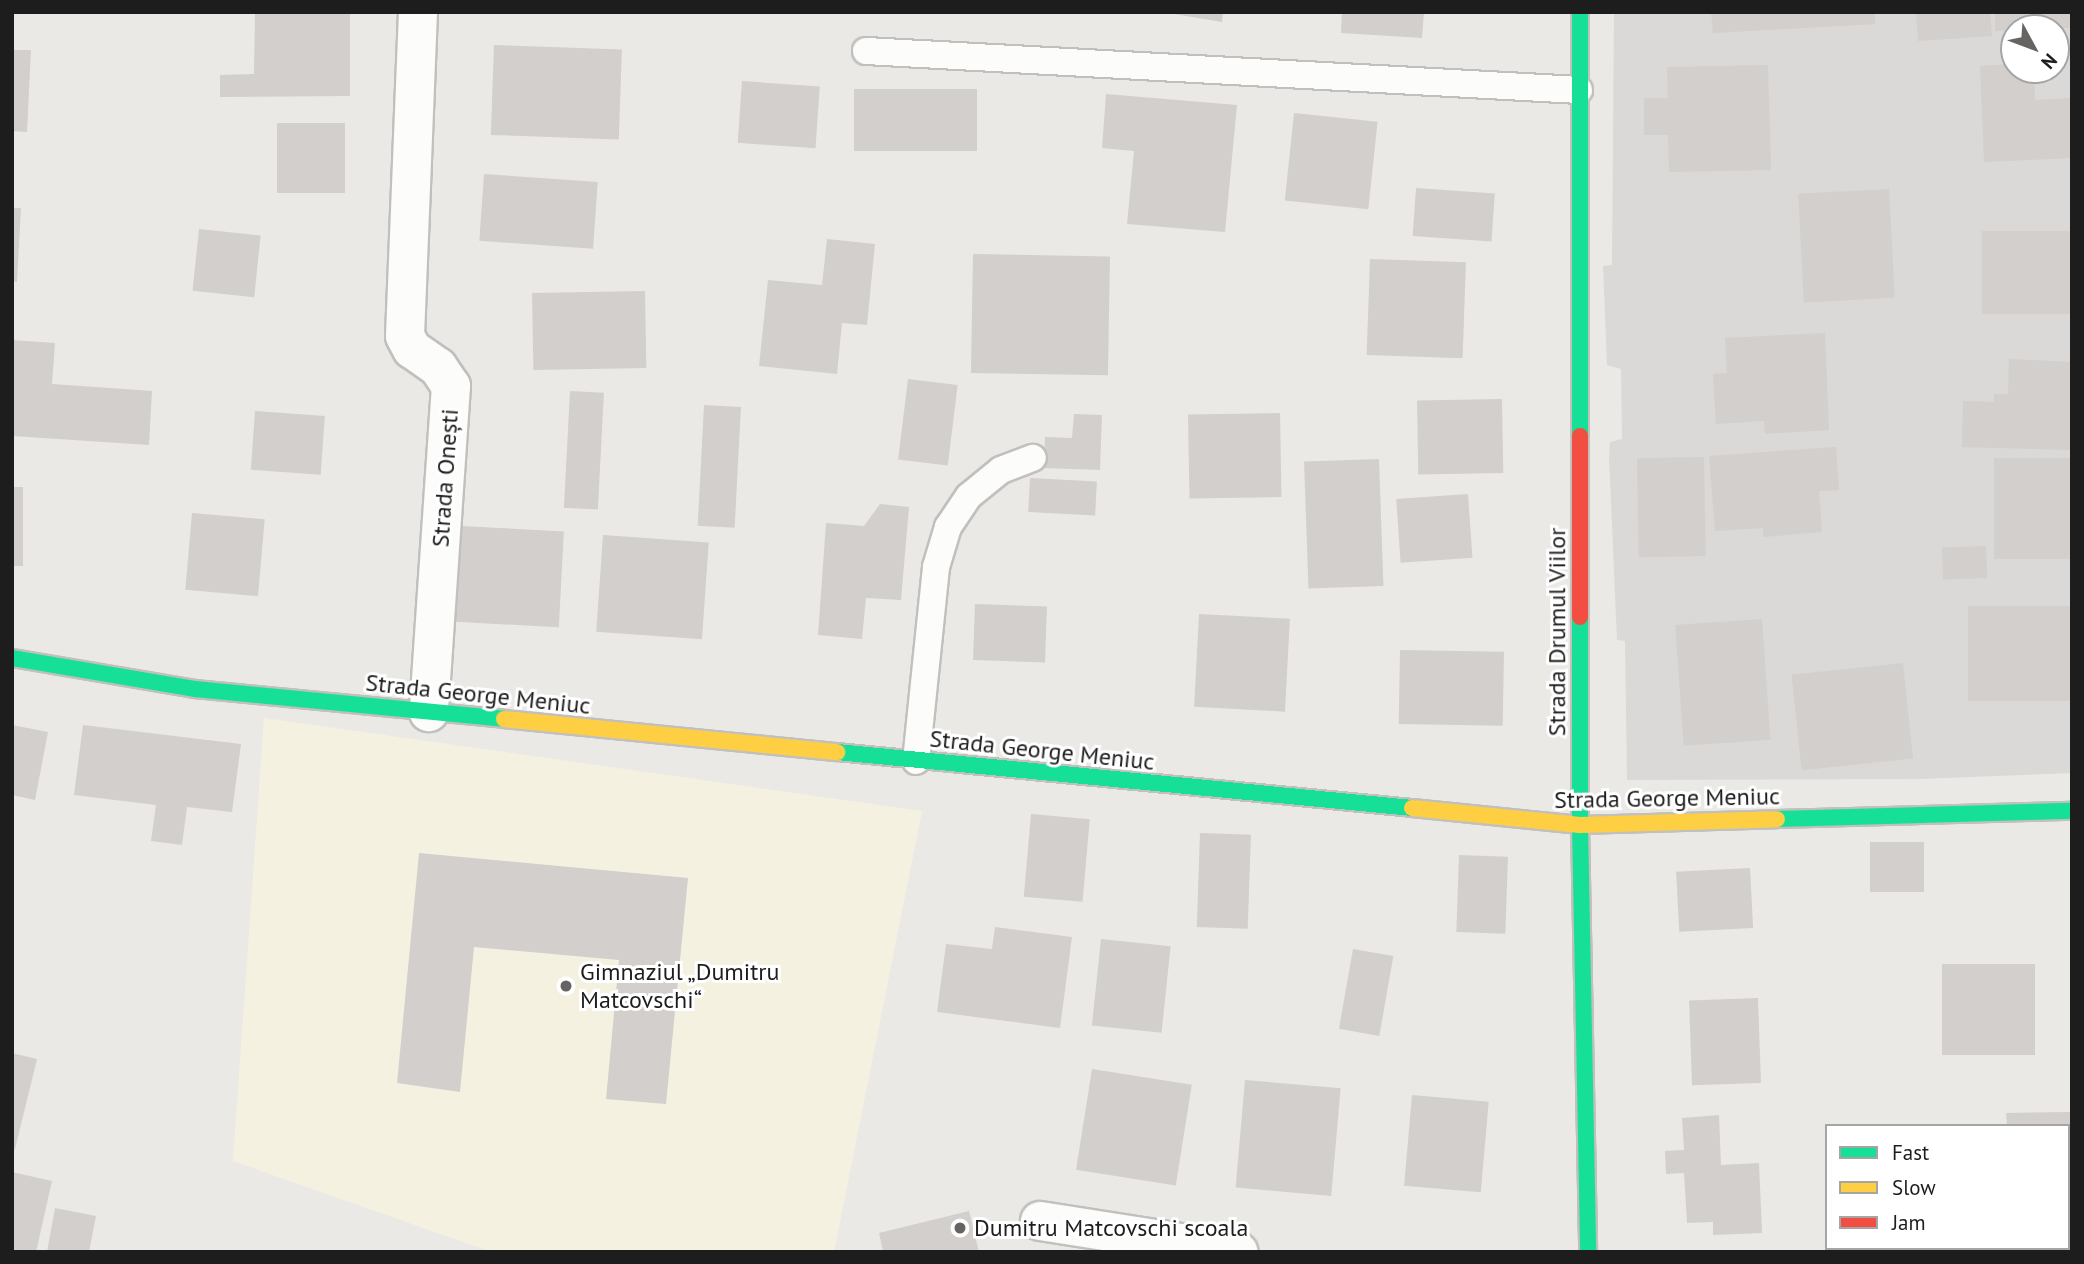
<!DOCTYPE html>
<meta charset="utf-8">
<style>
body{margin:0}
#map{position:relative;width:2084px;height:1264px;overflow:hidden;background:#ebe9e6;font-family:"PT Sans",sans-serif}
div>[style]{position:absolute}
.residential>*{inset:0;background:#dad9d7}
.education>*{inset:0;background:#f5f1e1}
.building>*{inset:0;background:#d2cfcd;transform-origin:0 0}
.roads{filter:drop-shadow(2px 0 #c1c0be) drop-shadow(-2px 0 #c1c0be) drop-shadow(0 2px #c1c0be) drop-shadow(0 -2px #c1c0be)}
.lane>*{height:26px;margin:-13px;padding:0 13px;transform-origin:13px;border-radius:13px;background:#fcfcfb}
.street>*{height:38px;margin:-19px;padding:0 19px;transform-origin:19px;border-radius:19px;background:#fcfcfb}
.fast>*{height:16px;margin:-8px;padding:0 8px;transform-origin:8px;border-radius:8px;background:#16e098}
.slow>*{height:16px;margin:-8px;padding:0 8px;transform-origin:8px;border-radius:8px;background:#ffcf43}
.jam>*{height:16px;margin:-8px;padding:0 8px;transform-origin:8px;border-radius:8px;background:#f24e42}
.dots>*{width:19px;height:19px;translate:-50% -50%;box-sizing:border-box;border:4px solid #fff;border-radius:50%}
span{translate:-50% -50%;white-space:nowrap;text-align:center;line-height:1.15;-webkit-text-stroke:6px #fff;paint-order:stroke}
.street-label{font-size:24px;color:#1d1d1d}
.poi-label{font-size:24px;color:#1d1d1d}
.left{translate:0 -50%;text-align:left}
.frame{position:absolute;inset:0;border:14px solid #1d1d1d;pointer-events:none}
.legend{position:absolute;left:1825px;top:1124px;width:245px;height:126px;box-sizing:border-box;background:#fff;border:2px solid #a5a5a5;margin:0;padding:9px 12px;list-style:none;font-size:21px;color:#1d1d1d}
.legend li{display:flex;align-items:center;gap:14px;height:35px}
.legend b{width:35px;border:2px solid #a5a5a5}
.north{position:absolute;left:2000px;top:14px;width:70px;height:70px;box-sizing:border-box;background:#fff;border:2px solid #a5a5a5;border-radius:50%;rotate:131deg;font-size:19px;font-weight:700;line-height:28px;text-align:center;color:#1d1d1d}
.north::after{content:'';display:block;margin:auto;width:24px;height:32px;background:#656463;clip-path:polygon(50% 0,100% 100%,50% 72%,0 100%)}
</style>
<div id="map">
<div class="residential">
<div style="clip-path:polygon(evenodd,1614px 12px,2072px 12px,2072px 773px,1921px 779px,1627px 780px,1625px 641px,1617px 640px,1609px 457px,1610px 442px,1622px 439px,1621px 369px,1607px 365px,1603px 266px,1612px 265px,1614px 12px,2014px 28px,2056px 28px,2056px 70px,2014px 70px,2014px 28px)"></div>
</div>
<div class="education">
<div style="clip-path:polygon(264px 718px,922px 811px,834px 1252px,489px 1251px,233px 1161px)"></div>
</div>
<div class="building">
<div style="clip-path:polygon(255px 12px,350px 12px,350px 96px,220px 97px,220px 75px,254px 74px)"></div>
<div style="clip-path:polygon(1162px 12px,1223px 12px,1222px 22px)"></div>
<div style="clip-path:polygon(1342px 12px,1424px 12px,1422px 38px,1341px 33px)"></div>
<div style="clip-path:polygon(1711px 12px,1875px 12px,1875px 24px,1713px 33px)"></div>
<div style="clip-path:polygon(1916px 12px,1990px 12px,1992px 36px,1918px 41px)"></div>
<div style="clip-path:polygon(1995px 12px,2072px 12px,2072px 28px,2014px 28px,2014px 30px,1995px 31px)"></div>
<div style="left:494px;top:45px;width:128px;height:90px;rotate:2deg"></div>
<div style="clip-path:polygon(12px 50px,31px 50px,27px 132px,12px 131px)"></div>
<div style="clip-path:polygon(2014px 64px,2014px 70px,2034px 70px,2035px 100px,2072px 98px,2072px 158px,1984px 162px,1980px 66px)"></div>
<div style="clip-path:polygon(1768px 65px,1771px 170px,1669px 172px,1668px 135px,1644px 135px,1644px 98px,1668px 98px,1667px 67px)"></div>
<div style="left:742px;top:81px;width:78px;height:62px;rotate:4deg"></div>
<div style="left:854px;top:89px;width:123px;height:62px"></div>
<div style="clip-path:polygon(1106px 94px,1237px 105px,1225px 232px,1127px 224px,1134px 151px,1102px 148px)"></div>
<div style="left:1294px;top:113px;width:84px;height:88px;rotate:6deg"></div>
<div style="left:277px;top:123px;width:68px;height:70px"></div>
<div style="left:484px;top:174px;width:114px;height:67px;rotate:4deg"></div>
<div style="left:1416px;top:188px;width:79px;height:48px;rotate:4deg"></div>
<div style="left:1889px;top:189px;width:109px;height:91px;rotate:87deg"></div>
<div style="clip-path:polygon(12px 208px,21px 208px,17px 282px,12px 281px)"></div>
<div style="left:199px;top:229px;width:62px;height:62px;rotate:6deg"></div>
<div style="left:2072px;top:231px;width:83px;height:90px;rotate:90deg"></div>
<div style="clip-path:polygon(827px 239px,875px 244px,867px 325px,842px 323px,837px 374px,759px 366px,768px 280px,822px 285px)"></div>
<div style="left:973px;top:254px;width:137px;height:119px;rotate:1deg"></div>
<div style="left:1370px;top:259px;width:96px;height:96px;rotate:2deg"></div>
<div style="left:645px;top:291px;width:77px;height:113px;rotate:89deg"></div>
<div style="clip-path:polygon(1825px 333px,1829px 430px,1765px 434px,1764px 421px,1716px 424px,1713px 374px,1727px 373px,1725px 338px)"></div>
<div style="clip-path:polygon(12px 340px,55px 343px,52px 384px,152px 391px,149px 445px,12px 436px)"></div>
<div style="clip-path:polygon(2009px 359px,2072px 362px,2072px 450px,1962px 447px,1963px 401px,1994px 402px,1994px 394px,2008px 394px)"></div>
<div style="left:908px;top:379px;width:50px;height:81px;rotate:7deg"></div>
<div style="left:570px;top:391px;width:34px;height:117px;rotate:3deg"></div>
<div style="left:1502px;top:399px;width:74px;height:85px;rotate:89deg"></div>
<div style="left:704px;top:405px;width:37px;height:121px;rotate:3deg"></div>
<div style="left:255px;top:411px;width:70px;height:59px;rotate:4deg"></div>
<div style="left:1280px;top:413px;width:84px;height:92px;rotate:89deg"></div>
<div style="clip-path:polygon(1074px 414px,1102px 415px,1100px 470px,1044px 468px,1045px 437px,1072px 438px)"></div>
<div style="clip-path:polygon(1836px 447px,1839px 490px,1819px 491px,1822px 532px,1763px 537px,1763px 528px,1715px 531px,1709px 456px)"></div>
<div style="left:1704px;top:457px;width:99px;height:67px;rotate:89deg"></div>
<div style="left:1994px;top:458px;width:78px;height:101px"></div>
<div style="left:1379px;top:459px;width:127px;height:75px;rotate:88deg"></div>
<div style="left:1030px;top:478px;width:67px;height:34px;rotate:3deg"></div>
<div style="left:12px;top:487px;width:11px;height:79px"></div>
<div style="left:1468px;top:494px;width:64px;height:72px;rotate:86deg"></div>
<div style="clip-path:polygon(880px 504px,909px 507px,901px 600px,866px 598px,862px 639px,818px 635px,826px 523px,864px 526px)"></div>
<div style="left:192px;top:513px;width:73px;height:77px;rotate:5deg"></div>
<div style="left:461px;top:526px;width:103px;height:96px;rotate:3deg"></div>
<div style="left:603px;top:535px;width:106px;height:97px;rotate:4deg"></div>
<div style="left:1986px;top:546px;width:32px;height:44px;rotate:88deg"></div>
<div style="left:975px;top:604px;width:72px;height:56px;rotate:2deg"></div>
<div style="left:2072px;top:606px;width:95px;height:104px;rotate:90deg"></div>
<div style="left:1199px;top:614px;width:91px;height:93px;rotate:3deg"></div>
<div style="left:1762px;top:619px;width:121px;height:87px;rotate:86deg"></div>
<div style="left:1400px;top:650px;width:104px;height:74px;rotate:1deg"></div>
<div style="left:1903px;top:663px;width:96px;height:112px;rotate:84deg"></div>
<div style="clip-path:polygon(12px 725px,48px 732px,35px 800px,12px 795px)"></div>
<div style="clip-path:polygon(83px 725px,241px 744px,232px 812px,187px 807px,182px 845px,151px 841px,156px 805px,74px 795px)"></div>
<div style="left:1031px;top:814px;width:59px;height:83px;rotate:5deg"></div>
<div style="left:1200px;top:833px;width:51px;height:94px;rotate:2deg"></div>
<div style="left:1870px;top:842px;width:54px;height:50px"></div>
<div style="clip-path:polygon(419px 853px,688px 878px,666px 1104px,606px 1099px,619px 960px,474px 947px,460px 1092px,397px 1083px)"></div>
<div style="left:1459px;top:855px;width:49px;height:77px;rotate:2deg"></div>
<div style="left:1750px;top:868px;width:60px;height:74px;rotate:87deg"></div>
<div style="clip-path:polygon(995px 927px,1072px 937px,1060px 1028px,937px 1012px,946px 944px,992px 949px)"></div>
<div style="left:1101px;top:939px;width:70px;height:87px;rotate:6deg"></div>
<div style="left:1353px;top:949px;width:41px;height:81px;rotate:10deg"></div>
<div style="left:1942px;top:964px;width:93px;height:91px"></div>
<div style="left:1758px;top:998px;width:85px;height:69px;rotate:88deg"></div>
<div style="clip-path:polygon(12px 1053px,37px 1059px,15px 1149px,12px 1148px)"></div>
<div style="left:1092px;top:1069px;width:101px;height:102px;rotate:9deg"></div>
<div style="left:1245px;top:1080px;width:96px;height:108px;rotate:5deg"></div>
<div style="left:1412px;top:1095px;width:77px;height:91px;rotate:5deg"></div>
<div style="clip-path:polygon(2071px 1112px,2072px 1208px,2068px 1208px,2068px 1126px,2007px 1126px,2006px 1113px)"></div>
<div style="clip-path:polygon(1719px 1115px,1721px 1165px,1759px 1163px,1762px 1233px,1713px 1235px,1713px 1222px,1687px 1223px,1684px 1173px,1666px 1174px,1665px 1151px,1684px 1150px,1682px 1118px)"></div>
<div style="clip-path:polygon(12px 1172px,52px 1181px,36px 1252px,12px 1252px)"></div>
<div style="clip-path:polygon(55px 1208px,96px 1216px,89px 1252px,47px 1252px)"></div>
<div style="clip-path:polygon(969px 1211px,979px 1252px,883px 1252px,879px 1233px)"></div>
</div>
<div class="roads">
<div class="lane">
<div style="left:866px;top:51px;width:714px;rotate:3.13deg"></div>
<div style="left:916px;top:761px;width:195px;rotate:-84.1deg"></div>
<div style="left:936px;top:567px;width:42px;rotate:-73.3deg"></div>
<div style="left:948px;top:527px;width:37px;rotate:-56deg"></div>
<div style="left:969px;top:496px;width:41px;rotate:-39.1deg"></div>
<div style="left:1001px;top:470px;width:34px;rotate:-21deg"></div>
</div>
<div class="street">
<div style="left:418px;top:12px;width:324px;rotate:92.3deg"></div>
<div style="left:405px;top:336px;width:15px;rotate:62deg"></div>
<div style="left:412px;top:349px;width:32px;rotate:35deg"></div>
<div style="left:438px;top:367px;width:23px;rotate:56deg"></div>
<div style="left:451px;top:386px;width:327px;rotate:93.9deg"></div>
<div style="left:1040px;top:1221px;width:201px;rotate:8.9deg"></div>
</div>
<div class="fast">
<div style="left:1580px;top:12px;width:424px;rotate:90deg"></div>
<div style="left:1580px;top:617px;width:208px;rotate:90deg"></div>
<div style="left:1580px;top:825px;width:427px;rotate:88.9deg"></div>
<div style="left:12px;top:658px;width:186px;rotate:9.6deg"></div>
<div style="left:195px;top:689px;width:310px;rotate:5.5deg"></div>
<div style="left:837px;top:752px;width:578px;rotate:5.56deg"></div>
<div style="left:1777px;top:819px;width:295px;rotate:-1.6deg"></div>
</div>
<div class="slow">
<div style="left:504px;top:719px;width:335px;rotate:5.7deg"></div>
<div style="left:1412px;top:808px;width:169px;rotate:5.8deg"></div>
<div style="left:1580px;top:825px;width:197px;rotate:-1.7deg"></div>
</div>
<div class="jam">
<div style="left:1580px;top:436px;width:181px;rotate:90deg"></div>
</div>
</div>
<div class="dots">
<div style="left:566px;top:986px;background:#656463"></div>
<div style="left:960px;top:1228px;background:#656463"></div>
</div>
<div class="street-label">
<span style="left:445px;top:478px;rotate:-86deg">Strada Onești</span>
<span style="left:1557px;top:632px;rotate:-90deg">Strada Drumul Viilor</span>
<span style="left:478px;top:694px;rotate:6deg">Strada George Meniuc</span>
<span style="left:1042px;top:750px;rotate:6deg">Strada George Meniuc</span>
<span style="left:1667px;top:798px;rotate:-1deg">Strada George Meniuc</span>
</div>
<div class="poi-label">
<span class="left" style="left:580px;top:986px">Gimnaziul „Dumitru<br>Matcovschi“</span>
<span class="left" style="left:974px;top:1228px">Dumitru Matcovschi scoala</span>
</div>
<div class="frame"></div>
<ul class="legend">
<li><b style="height:9px;background:#16e098"></b>Fast</li>
<li><b style="height:9px;background:#ffcf43"></b>Slow</li>
<li><b style="height:9px;background:#f24e42"></b>Jam</li>
</ul>
<div class="north">N</div>
</div>
